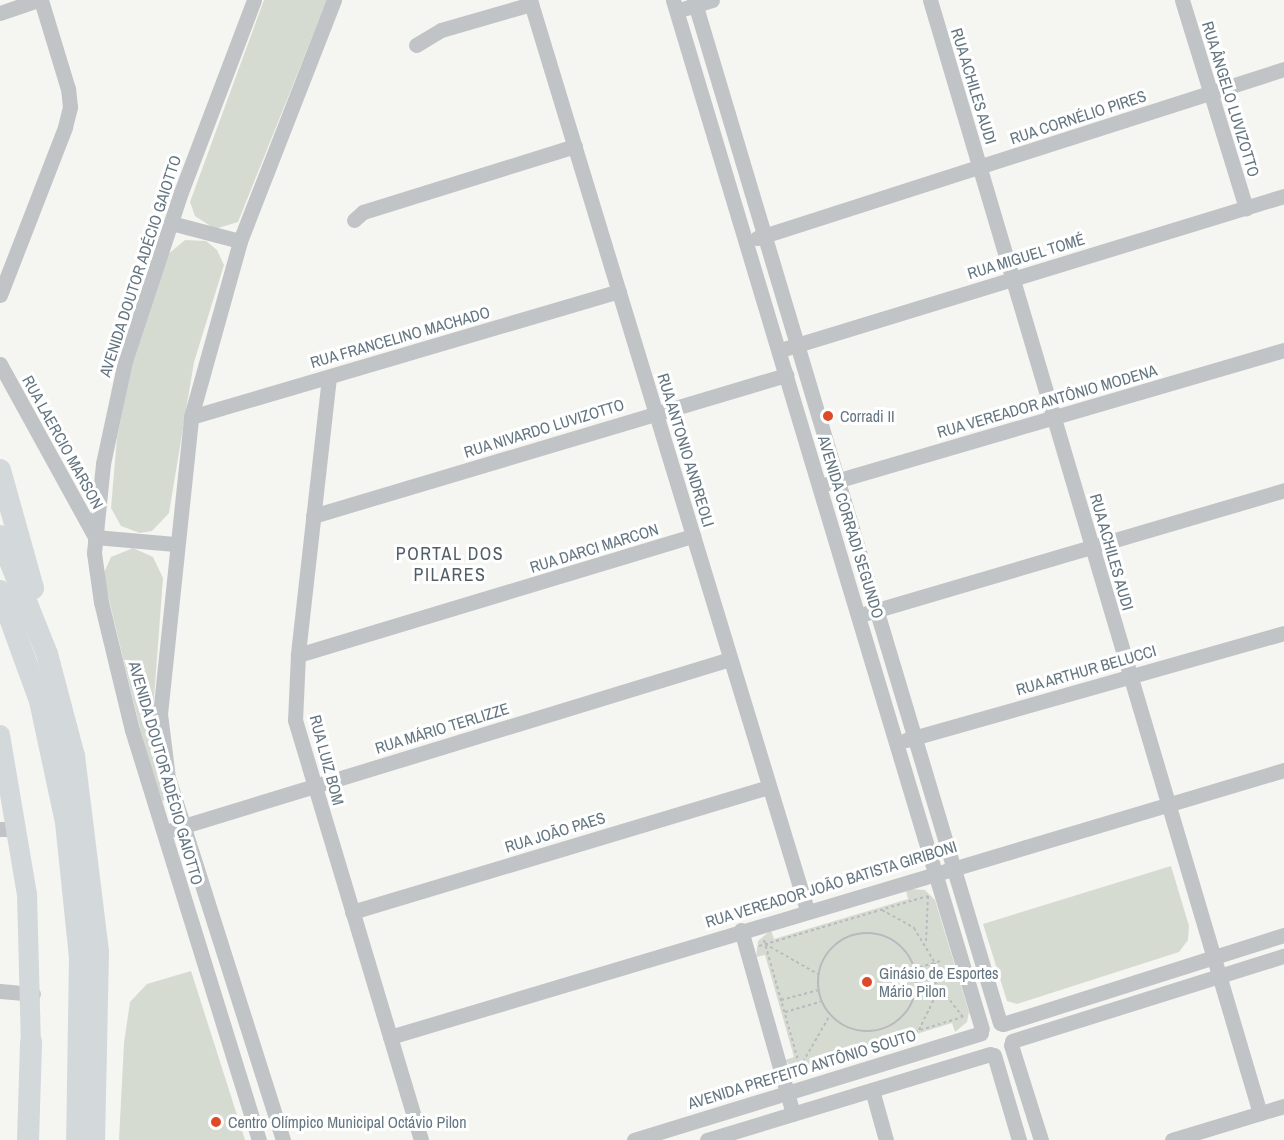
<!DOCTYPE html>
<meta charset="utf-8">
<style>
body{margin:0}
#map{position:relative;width:1284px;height:1140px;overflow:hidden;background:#f5f5f1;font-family:"Archivo Narrow",sans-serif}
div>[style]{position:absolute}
.green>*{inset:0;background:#d6dbd2}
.path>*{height:2px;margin-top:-1px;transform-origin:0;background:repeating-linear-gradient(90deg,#b8bbbd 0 3px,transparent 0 6px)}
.path>.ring{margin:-1px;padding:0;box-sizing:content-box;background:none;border:2px solid #b8bbbd;border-radius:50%}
.minor>*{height:15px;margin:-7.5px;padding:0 7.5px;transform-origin:7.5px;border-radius:7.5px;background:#c0c4c7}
.major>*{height:20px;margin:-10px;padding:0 10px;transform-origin:10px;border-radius:10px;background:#d3d8db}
.highway>*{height:22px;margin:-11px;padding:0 11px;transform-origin:11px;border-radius:11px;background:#d3d8db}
.dots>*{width:16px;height:16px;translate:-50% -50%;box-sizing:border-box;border:3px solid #fff;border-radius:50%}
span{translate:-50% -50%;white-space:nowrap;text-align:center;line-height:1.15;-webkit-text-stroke:6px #fff;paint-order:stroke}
.street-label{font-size:16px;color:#647681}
.poi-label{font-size:16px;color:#647681}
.left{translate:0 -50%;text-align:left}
.neighbourhood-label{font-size:18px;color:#525e67;letter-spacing:1.5px}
</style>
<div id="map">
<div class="green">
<div style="clip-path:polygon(264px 0,327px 0,238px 222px,215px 229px,195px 216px,190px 202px)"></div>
<div style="clip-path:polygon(185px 240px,206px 241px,217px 250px,224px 265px,194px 362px,169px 513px,152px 531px,140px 533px,121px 526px,111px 508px,117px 438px,133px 358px,167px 255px)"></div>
<div style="clip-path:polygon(133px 548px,153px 557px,163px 578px,154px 698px,154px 733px,165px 800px,162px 801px,143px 741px,103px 575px,111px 557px)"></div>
<div style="clip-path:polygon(1171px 866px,1189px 926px,1188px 940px,1179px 952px,1017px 1004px,1007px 1001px,983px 924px)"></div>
<div style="clip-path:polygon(911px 889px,925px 890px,935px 900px,969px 1012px,967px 1022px,955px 1032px,952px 1023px,810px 1067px,812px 1076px,796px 1073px,785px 1060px,794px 1057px,765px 955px,756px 957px,758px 941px,771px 930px,774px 939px,908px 899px,906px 891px)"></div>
<div style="clip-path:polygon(191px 971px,245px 1140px,119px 1140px,124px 1043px,130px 1002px,147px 984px)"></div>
</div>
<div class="path">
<div style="left:882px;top:910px;width:37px;rotate:29deg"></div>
<div style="left:914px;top:928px;width:41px;rotate:59deg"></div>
<div style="left:935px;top:963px;width:32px;rotate:88deg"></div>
<div style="left:936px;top:995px;width:39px;rotate:116deg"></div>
<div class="ring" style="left:818px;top:933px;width:96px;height:96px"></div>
<div style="left:764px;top:940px;width:132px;rotate:74.2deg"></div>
<div style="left:765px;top:944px;width:61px;rotate:29.5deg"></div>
<div style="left:759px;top:946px;width:176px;rotate:-16.5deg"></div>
<div style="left:928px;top:896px;width:46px;rotate:92.5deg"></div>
<div style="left:914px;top:969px;width:27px;rotate:-17deg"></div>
<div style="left:781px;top:1000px;width:38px;rotate:-15deg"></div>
<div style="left:785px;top:1012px;width:37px;rotate:-16deg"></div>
<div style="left:800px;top:1067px;width:170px;rotate:-17.1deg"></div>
<div style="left:963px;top:1017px;width:41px;rotate:-128deg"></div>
<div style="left:800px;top:1067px;width:60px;rotate:-60deg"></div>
</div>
<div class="minor">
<div style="left:254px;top:0;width:205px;rotate:110.8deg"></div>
<div style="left:181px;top:192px;width:178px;rotate:108.3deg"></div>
<div style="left:125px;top:361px;width:105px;rotate:102.1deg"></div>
<div style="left:103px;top:464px;width:89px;rotate:95.8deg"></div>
<div style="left:94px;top:553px;width:49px;rotate:81.9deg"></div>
<div style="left:101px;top:602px;width:132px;rotate:76.4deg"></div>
<div style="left:132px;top:730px;width:429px;rotate:72.8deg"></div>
<div style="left:530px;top:0;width:951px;rotate:73.07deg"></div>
<div style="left:673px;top:0;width:1074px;rotate:73.29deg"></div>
<div style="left:694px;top:0;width:1068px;rotate:73.35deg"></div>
<div style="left:930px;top:0;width:1161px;rotate:73.49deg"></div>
<div style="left:1182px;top:0;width:218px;rotate:72.9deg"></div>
<div style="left:686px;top:8px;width:27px;rotate:-17deg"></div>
<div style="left:0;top:13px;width:39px;rotate:-19deg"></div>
<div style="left:416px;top:45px;width:29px;rotate:-31deg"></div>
<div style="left:441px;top:30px;width:94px;rotate:-16.1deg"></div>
<div style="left:354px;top:220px;width:12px;rotate:-42deg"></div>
<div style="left:363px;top:212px;width:222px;rotate:-17.3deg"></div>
<div style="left:171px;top:223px;width:71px;rotate:14.6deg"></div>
<div style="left:757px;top:238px;width:553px;rotate:-17.78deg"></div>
<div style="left:0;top:295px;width:180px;rotate:-68.8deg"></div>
<div style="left:65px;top:127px;width:21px;rotate:-76deg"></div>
<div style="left:70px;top:107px;width:18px;rotate:-96deg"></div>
<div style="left:68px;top:89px;width:93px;rotate:-106.9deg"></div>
<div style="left:787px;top:348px;width:520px;rotate:-17.01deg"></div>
<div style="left:0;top:364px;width:197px;rotate:61.2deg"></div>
<div style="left:95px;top:537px;width:80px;rotate:5deg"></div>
<div style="left:329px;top:377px;width:280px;rotate:96.4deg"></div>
<div style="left:298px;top:655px;width:65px;rotate:92.6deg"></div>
<div style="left:295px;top:720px;width:438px;rotate:73.3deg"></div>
<div style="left:191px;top:417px;width:446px;rotate:-16.4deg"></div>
<div style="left:829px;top:483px;width:474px;rotate:-16.3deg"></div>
<div style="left:313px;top:516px;width:494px;rotate:-16.6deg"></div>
<div style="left:867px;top:613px;width:435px;rotate:-16.4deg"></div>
<div style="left:298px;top:655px;width:413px;rotate:-16.8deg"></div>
<div style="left:906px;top:740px;width:393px;rotate:-15.8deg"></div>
<div style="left:0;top:829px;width:17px"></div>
<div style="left:174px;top:829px;width:581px;rotate:-17deg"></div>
<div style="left:352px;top:912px;width:435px;rotate:-16.7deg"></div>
<div style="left:741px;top:930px;width:191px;rotate:74.2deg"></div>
<div style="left:0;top:991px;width:33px;rotate:5deg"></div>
<div style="left:1003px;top:1024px;width:295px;rotate:-17.6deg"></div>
<div style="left:390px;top:1037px;width:933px;rotate:-16.63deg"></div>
<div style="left:1012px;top:1041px;width:285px;rotate:-17.4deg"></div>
<div style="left:1011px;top:1045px;width:100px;rotate:72.5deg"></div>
<div style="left:994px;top:1055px;width:89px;rotate:73.6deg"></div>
<div style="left:872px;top:1090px;width:52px;rotate:74.4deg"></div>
<div style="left:283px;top:1140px;width:380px;rotate:-107.6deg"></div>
<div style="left:168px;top:778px;width:64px;rotate:-97.1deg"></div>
<div style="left:160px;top:714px;width:299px;rotate:-84deg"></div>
<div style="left:191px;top:417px;width:183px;rotate:-74.4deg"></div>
<div style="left:240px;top:241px;width:259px;rotate:-68.7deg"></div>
<div style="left:634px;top:1140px;width:363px;rotate:-17.1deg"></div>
<div style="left:707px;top:1140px;width:296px;rotate:-16.9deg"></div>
<div style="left:1172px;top:1140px;width:117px;rotate:-16.9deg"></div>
</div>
<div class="major">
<div style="left:0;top:735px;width:161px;rotate:80.4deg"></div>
<div style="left:27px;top:894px;width:148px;rotate:88.5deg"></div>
</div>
<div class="highway">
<div style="left:0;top:470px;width:123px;rotate:74.4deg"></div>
<div style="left:0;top:536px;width:127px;rotate:68.3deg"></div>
<div style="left:47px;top:654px;width:106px;rotate:75.2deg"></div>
<div style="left:74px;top:756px;width:197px;rotate:83deg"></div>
<div style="left:98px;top:952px;width:188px;rotate:91.2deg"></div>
<div style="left:0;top:591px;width:117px;rotate:70deg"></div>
<div style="left:40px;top:701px;width:124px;rotate:77.9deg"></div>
<div style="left:66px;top:822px;width:137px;rotate:84.1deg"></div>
<div style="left:80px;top:958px;width:182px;rotate:90.9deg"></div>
<div style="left:28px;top:1140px;width:98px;rotate:-88.2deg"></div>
</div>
<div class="dots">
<div style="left:828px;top:416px;background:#de4a28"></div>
<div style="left:867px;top:982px;background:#de4a28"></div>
<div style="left:216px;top:1122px;background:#de4a28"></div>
</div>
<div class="street-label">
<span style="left:974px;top:86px;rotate:73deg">RUA ACHILES AUDI</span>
<span style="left:1231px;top:99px;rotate:73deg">RUA ÂNGELO LUVIZOTTO</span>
<span style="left:1078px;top:117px;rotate:-18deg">RUA CORNÉLIO PIRES</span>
<span style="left:1026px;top:256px;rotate:-17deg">RUA MIGUEL TOMÉ</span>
<span style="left:140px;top:266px;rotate:-72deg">AVENIDA DOUTOR ADÉCIO GAIOTTO</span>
<span style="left:400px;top:337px;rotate:-16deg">RUA FRANCELINO MACHADO</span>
<span style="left:1047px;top:401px;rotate:-16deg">RUA VEREADOR ANTÔNIO MODENA</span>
<span style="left:544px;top:428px;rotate:-17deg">RUA NIVARDO LUVIZOTTO</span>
<span style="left:63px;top:442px;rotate:61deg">RUA LAERCIO MARSON</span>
<span style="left:686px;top:450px;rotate:73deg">RUA ANTONIO ANDREOLI</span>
<span style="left:851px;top:527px;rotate:73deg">AVENIDA CORRADI SEGUNDO</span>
<span style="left:594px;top:548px;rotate:-17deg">RUA DARCI MARCON</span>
<span style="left:1112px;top:552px;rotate:74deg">RUA ACHILES AUDI</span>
<span style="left:1086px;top:670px;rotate:-16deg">RUA ARTHUR BELUCCI</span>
<span style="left:442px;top:728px;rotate:-17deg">RUA MÁRIO TERLIZZE</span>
<span style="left:327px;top:760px;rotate:75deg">RUA LUIZ BOM</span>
<span style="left:166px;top:773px;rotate:74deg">AVENIDA DOUTOR ADÉCIO GAIOTTO</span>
<span style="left:555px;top:832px;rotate:-17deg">RUA JOÃO PAES</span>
<span style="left:831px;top:884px;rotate:-17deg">RUA VEREADOR JOÃO BATISTA GIRIBONI</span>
<span style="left:802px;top:1069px;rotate:-17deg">AVENIDA PREFEITO ANTÔNIO SOUTO</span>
</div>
<div class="poi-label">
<span class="left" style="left:840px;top:416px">Corradi II</span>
<span class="left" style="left:879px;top:982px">Ginásio de Esportes<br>Mário Pilon</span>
<span class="left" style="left:228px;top:1122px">Centro Olímpico Municipal Octávio Pilon</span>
</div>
<div class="neighbourhood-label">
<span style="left:450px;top:565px">PORTAL DOS<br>PILARES</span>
</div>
</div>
